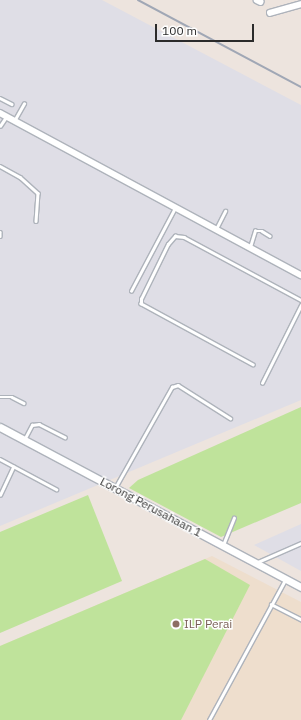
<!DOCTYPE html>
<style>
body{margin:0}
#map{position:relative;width:301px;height:720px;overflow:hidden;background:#ede4de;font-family:"IBM Plex Sans",sans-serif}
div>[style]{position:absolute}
.industrial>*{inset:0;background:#dfdee6}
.education>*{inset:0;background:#eedecd}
.green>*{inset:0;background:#bfe39b}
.roads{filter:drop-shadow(1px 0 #aeb3bb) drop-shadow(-1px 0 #aeb3bb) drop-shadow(0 1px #aeb3bb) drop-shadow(0 -1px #aeb3bb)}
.service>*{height:2.5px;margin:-1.25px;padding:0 1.25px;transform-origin:1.25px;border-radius:1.25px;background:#fff}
.minor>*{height:5.5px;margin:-2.75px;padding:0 2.75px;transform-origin:2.75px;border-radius:2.75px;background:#fff}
.tertiary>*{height:7px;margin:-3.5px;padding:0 3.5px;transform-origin:3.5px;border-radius:3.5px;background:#fff}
.rail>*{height:2px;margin:-1px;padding:0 1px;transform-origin:1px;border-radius:1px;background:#a0a7b5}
.dots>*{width:11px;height:11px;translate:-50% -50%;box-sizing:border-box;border:2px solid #fff;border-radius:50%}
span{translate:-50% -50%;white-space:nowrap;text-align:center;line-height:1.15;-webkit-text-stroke:3px #fff;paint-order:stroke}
.street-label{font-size:12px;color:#2b2b2b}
.education-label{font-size:12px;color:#785e54}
.left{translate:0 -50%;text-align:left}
.scale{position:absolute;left:155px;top:24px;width:99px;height:18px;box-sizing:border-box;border:2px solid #2b2b2b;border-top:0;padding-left:5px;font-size:12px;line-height:14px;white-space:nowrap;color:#2b2b2b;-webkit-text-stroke:3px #fff;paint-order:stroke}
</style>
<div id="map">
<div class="industrial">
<div style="clip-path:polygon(0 0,102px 0,301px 105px,301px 400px,0 526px)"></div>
<div style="clip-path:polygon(301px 524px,301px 571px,254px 545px)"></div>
</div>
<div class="education">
<div style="clip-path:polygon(212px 556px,301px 602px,301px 720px,0 720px,0 646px)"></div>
</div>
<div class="green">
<div style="clip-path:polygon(301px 407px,301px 503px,221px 537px,129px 488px,138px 480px)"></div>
<div style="clip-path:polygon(88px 495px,122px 581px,0 633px,0 532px)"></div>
<div style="clip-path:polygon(205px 559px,250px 585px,181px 720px,0 720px,0 646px)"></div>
</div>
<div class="roads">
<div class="service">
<div style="left:0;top:98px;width:13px;rotate:27deg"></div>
<div style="left:14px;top:121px;width:20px;rotate:-60deg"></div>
<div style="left:0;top:126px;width:11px;rotate:-56deg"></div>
<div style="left:0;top:166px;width:23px;rotate:29deg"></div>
<div style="left:20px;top:177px;width:24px;rotate:42deg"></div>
<div style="left:38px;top:193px;width:28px;rotate:94deg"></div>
<div style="left:216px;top:229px;width:20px;rotate:-63deg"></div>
<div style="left:0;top:232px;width:4px;rotate:90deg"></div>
<div style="left:250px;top:247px;width:17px;rotate:-73deg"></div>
<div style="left:255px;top:231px;width:7px"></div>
<div style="left:262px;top:231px;width:9px;rotate:32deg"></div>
<div style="left:131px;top:291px;width:94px;rotate:-62.1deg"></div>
<div style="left:253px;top:365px;width:128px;rotate:-151.4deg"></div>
<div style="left:141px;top:304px;width:5px;rotate:-90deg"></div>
<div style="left:141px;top:299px;width:61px;rotate:-63.9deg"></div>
<div style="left:168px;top:244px;width:11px;rotate:-49deg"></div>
<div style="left:175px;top:236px;width:9px;rotate:6deg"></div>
<div style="left:184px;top:237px;width:133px;rotate:28.3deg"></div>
<div style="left:262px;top:383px;width:87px;rotate:-63.4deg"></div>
<div style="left:0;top:397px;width:12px"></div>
<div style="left:12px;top:397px;width:13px;rotate:27deg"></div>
<div style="left:24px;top:440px;width:17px;rotate:-62deg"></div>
<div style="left:32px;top:425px;width:7px;rotate:-8deg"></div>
<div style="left:39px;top:424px;width:29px;rotate:27deg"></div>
<div style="left:0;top:459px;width:64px;rotate:28.2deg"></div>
<div style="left:115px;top:488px;width:116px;rotate:-60.6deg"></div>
<div style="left:172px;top:387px;width:6px;rotate:-18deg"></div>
<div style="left:178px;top:385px;width:62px;rotate:32.4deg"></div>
<div style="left:0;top:495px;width:31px;rotate:-65deg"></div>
<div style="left:223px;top:545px;width:29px;rotate:-68deg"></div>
<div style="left:258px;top:562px;width:47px;rotate:-23.8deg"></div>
<div style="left:271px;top:604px;width:34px;rotate:27deg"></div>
<div style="left:209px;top:720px;width:159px;rotate:-61.5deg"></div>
</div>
<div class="minor">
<div style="left:257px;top:0;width:4px;rotate:27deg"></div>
<div style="left:270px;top:13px;width:32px;rotate:-16deg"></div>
<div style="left:0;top:113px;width:342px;rotate:28.3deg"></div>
</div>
<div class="tertiary">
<div style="left:0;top:427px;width:341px;rotate:28deg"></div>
</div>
</div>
<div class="rail">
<div style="left:138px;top:0;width:185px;rotate:28.1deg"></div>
</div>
<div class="dots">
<div style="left:176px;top:624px;background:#8d6e63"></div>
</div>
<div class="street-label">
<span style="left:151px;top:507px;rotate:28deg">Lorong Perusahaan 1</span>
</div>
<div class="education-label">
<span class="left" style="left:184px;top:624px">ILP Perai</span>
</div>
<div class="scale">100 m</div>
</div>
